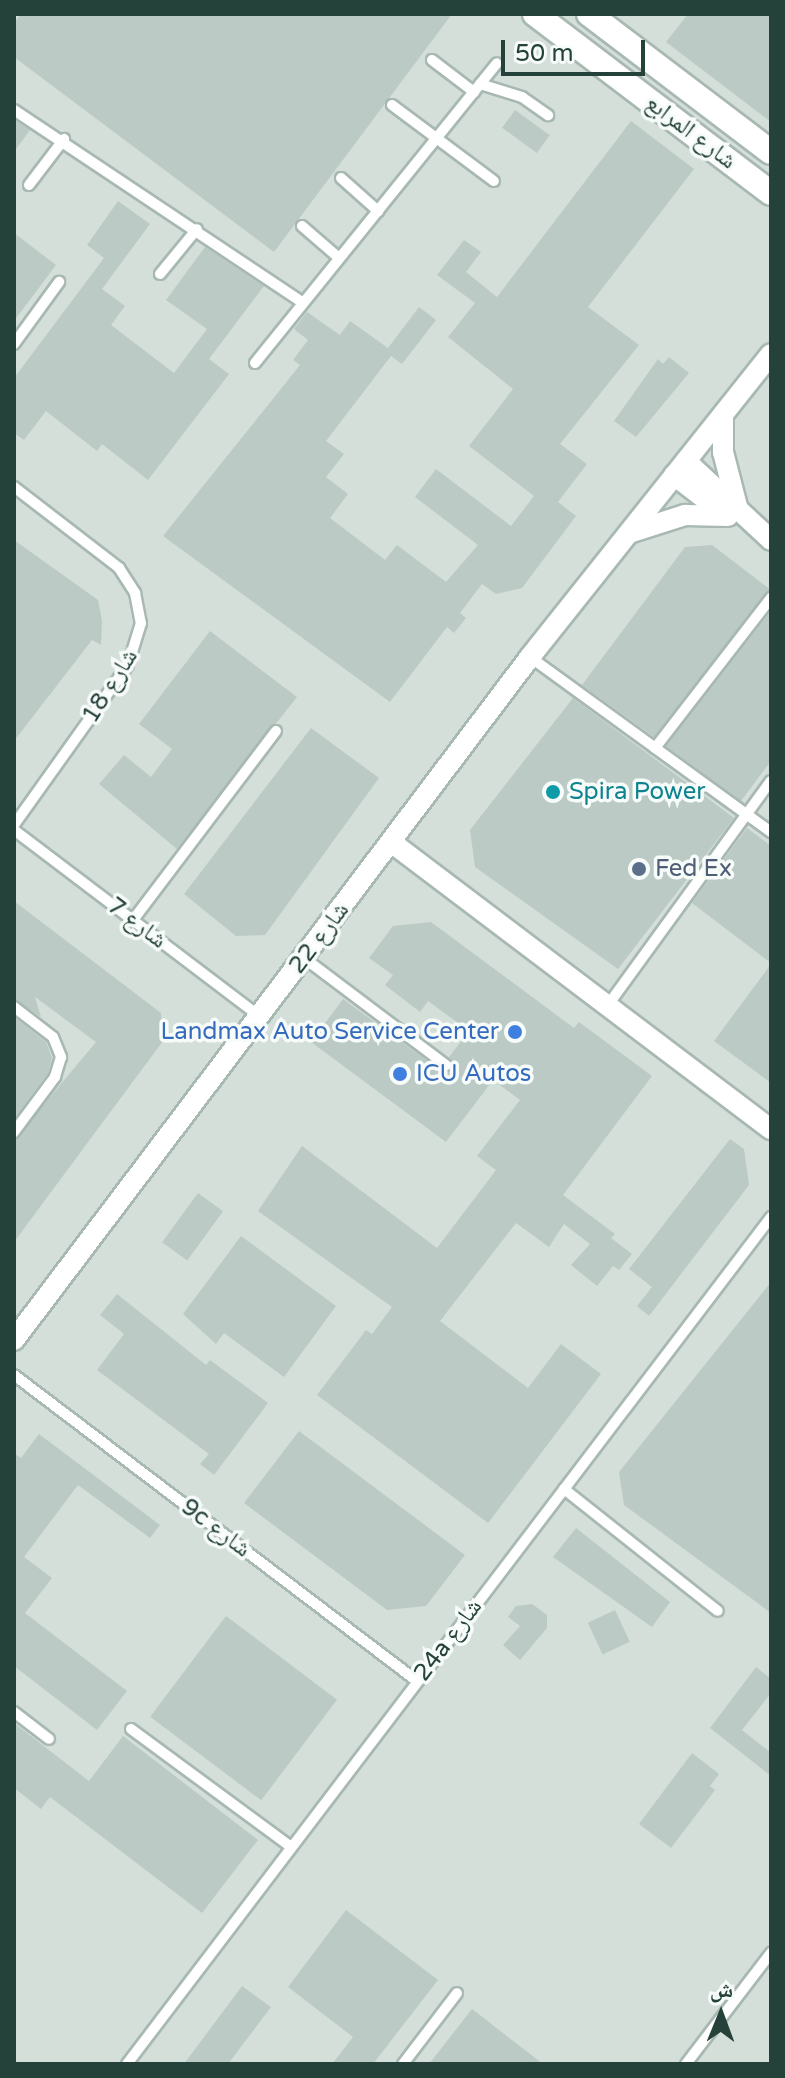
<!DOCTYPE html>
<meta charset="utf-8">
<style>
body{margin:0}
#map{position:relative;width:785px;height:2078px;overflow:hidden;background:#e6efeb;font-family:"Varela Round","Noto Naskh Arabic",sans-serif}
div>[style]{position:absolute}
.built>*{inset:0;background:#d4dfda;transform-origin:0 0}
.building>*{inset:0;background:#bbcac4;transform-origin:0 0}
.roads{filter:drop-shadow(2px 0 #a8b8b2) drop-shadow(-2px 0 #a8b8b2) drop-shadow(0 2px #a8b8b2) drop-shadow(0 -2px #a8b8b2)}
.lane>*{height:10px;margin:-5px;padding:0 5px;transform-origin:5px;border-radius:5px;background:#fff}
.street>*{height:20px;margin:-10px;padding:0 10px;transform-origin:10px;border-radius:10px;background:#fff}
.secondary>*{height:24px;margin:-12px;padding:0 12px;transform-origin:12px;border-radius:12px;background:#fff}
.dots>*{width:22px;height:22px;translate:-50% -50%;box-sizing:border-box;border:4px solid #f7fbf9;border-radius:50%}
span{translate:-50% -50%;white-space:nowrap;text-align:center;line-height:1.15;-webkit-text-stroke:7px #f7fbf9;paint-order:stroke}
.street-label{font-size:24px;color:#24423a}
.culture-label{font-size:24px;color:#0d838f}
.left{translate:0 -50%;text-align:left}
.service-label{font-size:24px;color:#4e5e75}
.shop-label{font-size:24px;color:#366cbe}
.right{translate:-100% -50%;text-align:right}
.frame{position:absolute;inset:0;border:16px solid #24423a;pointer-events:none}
.north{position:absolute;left:681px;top:1974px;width:80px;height:80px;-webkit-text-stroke:6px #f7fbf9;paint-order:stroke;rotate:1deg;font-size:22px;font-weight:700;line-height:32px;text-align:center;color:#24423a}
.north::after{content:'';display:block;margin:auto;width:28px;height:36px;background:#24423a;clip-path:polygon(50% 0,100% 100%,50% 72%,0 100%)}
.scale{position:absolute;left:501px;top:40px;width:144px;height:36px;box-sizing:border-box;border:4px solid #24423a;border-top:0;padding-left:10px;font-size:24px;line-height:28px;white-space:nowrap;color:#24423a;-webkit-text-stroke:6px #f7fbf9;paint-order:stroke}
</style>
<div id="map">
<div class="built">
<div style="left:14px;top:14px;width:757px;height:2050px"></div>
</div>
<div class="building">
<div style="clip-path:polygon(21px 14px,452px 14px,274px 252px,14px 57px,14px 23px)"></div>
<div style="clip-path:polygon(688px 14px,771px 14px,771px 122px,666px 42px)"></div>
<div style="left:515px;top:110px;width:43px;height:22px;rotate:36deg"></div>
<div style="clip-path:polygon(14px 120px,30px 130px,14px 152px)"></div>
<div style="clip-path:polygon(631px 121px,694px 169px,588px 307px,639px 345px,560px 444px,587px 464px,558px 502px,576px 516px,522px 588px,496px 594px,482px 584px,460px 613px,466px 618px,454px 633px,447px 627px,390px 702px,163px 536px,300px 365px,293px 360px,308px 340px,294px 329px,307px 312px,340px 335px,350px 321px,388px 348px,419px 307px,436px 320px,402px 364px,391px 356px,326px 441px,344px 454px,326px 477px,348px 494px,330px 518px,385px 560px,397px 545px,446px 582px,478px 545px,415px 497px,436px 469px,511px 526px,534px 496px,469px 446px,513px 389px,448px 337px,475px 303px,437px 275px,464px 240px,481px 252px,466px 272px,497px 297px)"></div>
<div style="clip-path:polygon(118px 201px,150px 224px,102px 289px,125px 306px,111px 325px,174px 373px,207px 329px,166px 300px,205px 247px,264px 286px,209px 359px,229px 374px,148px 480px,102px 444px,97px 451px,46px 411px,24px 440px,14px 433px,14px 378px,104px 258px,87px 245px)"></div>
<div style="clip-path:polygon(14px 233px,56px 265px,14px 321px)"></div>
<div style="clip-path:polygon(669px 357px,689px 373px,636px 437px,614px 421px,658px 359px,663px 364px)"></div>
<div style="clip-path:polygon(14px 540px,98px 600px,102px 621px,101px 645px,92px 640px,14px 741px)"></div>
<div style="clip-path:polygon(712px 545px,771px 590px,654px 737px,582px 685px,685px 547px)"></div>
<div style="clip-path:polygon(771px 611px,771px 761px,741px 801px,666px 746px)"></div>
<div style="clip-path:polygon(210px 631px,297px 697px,177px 849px,99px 784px,124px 755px,151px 777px,172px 749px,139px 724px)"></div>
<div style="clip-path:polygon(573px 698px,734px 818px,618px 969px,475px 867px,470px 830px)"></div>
<div style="clip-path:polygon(311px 728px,379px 778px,265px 935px,236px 936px,184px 894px)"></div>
<div style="clip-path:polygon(747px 828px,771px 846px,771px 963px,692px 903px)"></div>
<div style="clip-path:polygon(14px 901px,161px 1013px,163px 1041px,14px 1242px,14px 1140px,96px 1042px,35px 997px,41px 1017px,14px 999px)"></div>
<div style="clip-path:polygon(431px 922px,574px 1028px,579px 1022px,652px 1076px,563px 1195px,615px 1234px,611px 1238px,632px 1254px,619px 1270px,613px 1266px,597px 1286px,571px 1265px,590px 1244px,564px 1224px,549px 1247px,516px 1223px,440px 1321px,528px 1388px,561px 1344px,601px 1374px,488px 1523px,317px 1395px,366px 1330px,372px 1334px,392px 1307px,258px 1211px,302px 1146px,437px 1248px,496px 1170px,477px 1156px,520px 1100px,493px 1080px,446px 1142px,311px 1042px,343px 999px,440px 1070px,452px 1070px,449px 1057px,469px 1031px,428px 1001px,420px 1012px,385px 985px,393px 975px,369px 958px,393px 926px)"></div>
<div style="clip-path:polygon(771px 964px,771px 1083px,714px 1041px)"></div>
<div style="clip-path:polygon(14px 1017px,46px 1042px,52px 1058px,48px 1073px,14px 1119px)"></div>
<div style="clip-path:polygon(730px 1139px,744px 1149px,749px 1185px,649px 1316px,637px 1306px,652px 1287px,629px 1269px)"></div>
<div style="left:198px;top:1193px;width:31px;height:61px;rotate:36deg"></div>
<div style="clip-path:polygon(241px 1236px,336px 1306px,284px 1377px,224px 1333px,216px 1344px,183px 1314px)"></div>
<div style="clip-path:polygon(771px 1282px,771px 1613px,624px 1505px,619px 1472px)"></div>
<div style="clip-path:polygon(117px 1294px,206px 1365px,210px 1360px,268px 1403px,214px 1475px,200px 1464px,209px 1454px,97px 1370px,124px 1334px,100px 1315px)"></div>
<div style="clip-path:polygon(299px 1431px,465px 1555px,426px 1606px,387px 1610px,244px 1503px)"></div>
<div style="clip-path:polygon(39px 1434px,160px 1525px,150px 1538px,78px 1485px,24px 1557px,52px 1578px,25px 1613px,127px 1691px,97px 1730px,14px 1666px,14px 1453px,21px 1458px)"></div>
<div style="clip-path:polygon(576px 1528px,670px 1602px,652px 1627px,553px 1557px)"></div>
<div style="clip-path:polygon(532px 1604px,547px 1615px,547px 1628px,520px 1660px,503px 1645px,520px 1626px,508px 1617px,516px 1606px)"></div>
<div style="left:615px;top:1610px;width:35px;height:30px;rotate:65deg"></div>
<div style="left:226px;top:1616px;width:139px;height:126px;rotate:37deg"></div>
<div style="clip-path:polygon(756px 1667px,771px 1679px,771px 1693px,742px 1730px,771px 1753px,771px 1776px,710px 1728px)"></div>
<div style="clip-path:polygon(14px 1723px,89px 1781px,123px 1736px,258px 1840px,202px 1913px,50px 1797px,41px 1809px,14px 1788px)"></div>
<div style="clip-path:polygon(692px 1753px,719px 1774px,710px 1786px,715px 1790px,671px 1848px,639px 1824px)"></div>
<div style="clip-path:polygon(346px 1910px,438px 1980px,373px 2064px,332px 2064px,353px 2037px,288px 1987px)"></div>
<div style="clip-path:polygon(242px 1986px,271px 2007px,228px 2064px,184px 2064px)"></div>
<div style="clip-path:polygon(472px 2009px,543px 2064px,429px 2064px)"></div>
</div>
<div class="roads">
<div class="lane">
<div style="left:432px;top:60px;width:53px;rotate:37.3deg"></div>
<div style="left:480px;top:84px;width:44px;rotate:17.2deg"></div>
<div style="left:522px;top:97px;width:32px;rotate:35deg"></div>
<div style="left:392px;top:105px;width:127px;rotate:36.7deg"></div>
<div style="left:14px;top:110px;width:346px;rotate:33.7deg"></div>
<div style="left:341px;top:178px;width:50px;rotate:41.7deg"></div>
<div style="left:29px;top:185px;width:58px;rotate:-52.7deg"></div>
<div style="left:302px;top:226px;width:49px;rotate:40.9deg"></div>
<div style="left:160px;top:274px;width:58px;rotate:-50.6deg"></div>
<div style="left:14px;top:344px;width:77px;rotate:-54deg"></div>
<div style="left:255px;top:363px;width:385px;rotate:-51.1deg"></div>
<div style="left:14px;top:487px;width:133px;rotate:37.6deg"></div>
<div style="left:119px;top:568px;width:30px;rotate:57deg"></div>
<div style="left:135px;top:593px;width:31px;rotate:79deg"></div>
<div style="left:141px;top:623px;width:44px;rotate:107.2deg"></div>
<div style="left:128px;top:665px;width:196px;rotate:125.5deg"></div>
<div style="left:530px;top:657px;width:298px;rotate:36deg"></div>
<div style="left:655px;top:748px;width:190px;rotate:-52.3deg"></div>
<div style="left:14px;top:830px;width:309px;rotate:37.2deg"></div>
<div style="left:133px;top:920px;width:237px;rotate:-52.9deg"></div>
<div style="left:304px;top:958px;width:178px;rotate:37deg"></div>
<div style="left:608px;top:1005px;width:277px;rotate:-54deg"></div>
<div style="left:14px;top:1007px;width:49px;rotate:37.6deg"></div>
<div style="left:53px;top:1037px;width:22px;rotate:68deg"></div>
<div style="left:61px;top:1057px;width:21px;rotate:107deg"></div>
<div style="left:55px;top:1077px;width:69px;rotate:126.7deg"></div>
<div style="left:14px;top:1375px;width:506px;rotate:37.21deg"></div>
<div style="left:564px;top:1489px;width:196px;rotate:38.4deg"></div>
<div style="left:14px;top:1712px;width:44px;rotate:37.6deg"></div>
<div style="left:131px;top:1729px;width:199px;rotate:36.4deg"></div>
<div style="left:127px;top:2064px;width:1064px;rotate:-52.75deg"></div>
<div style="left:403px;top:2064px;width:89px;rotate:-52.7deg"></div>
<div style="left:686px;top:2064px;width:140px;rotate:-52.6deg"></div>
</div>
<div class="street">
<div style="left:723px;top:415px;width:37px;rotate:90deg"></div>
<div style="left:723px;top:452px;width:56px;rotate:75.5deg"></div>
<div style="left:686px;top:461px;width:116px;rotate:42.9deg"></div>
<div style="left:674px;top:475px;width:66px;rotate:37.6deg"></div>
<div style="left:632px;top:532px;width:56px;rotate:-17.8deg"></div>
<div style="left:685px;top:515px;width:43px;rotate:1.3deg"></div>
<div style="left:391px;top:842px;width:476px;rotate:37.1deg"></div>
<div style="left:14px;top:1340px;width:856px;rotate:-52.93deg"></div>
<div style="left:530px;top:657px;width:387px;rotate:-51.5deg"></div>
</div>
<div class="secondary">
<div style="left:535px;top:14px;width:296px;rotate:37.2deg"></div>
<div style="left:589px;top:14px;width:228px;rotate:37.2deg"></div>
</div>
</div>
<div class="dots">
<div style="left:553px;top:792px;background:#0f9aa8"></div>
<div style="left:639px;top:869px;background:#5c6f8a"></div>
<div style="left:515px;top:1032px;background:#3f7fe0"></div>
<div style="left:400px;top:1074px;background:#3f7fe0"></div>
</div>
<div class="street-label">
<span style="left:691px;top:132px;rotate:37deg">شارع المرابع</span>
<span style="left:110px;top:686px;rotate:-58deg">شارع 18</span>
<span style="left:137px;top:923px;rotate:37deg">شارع 7</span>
<span style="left:319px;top:938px;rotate:-53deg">شارع 22</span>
<span style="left:216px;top:1528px;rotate:37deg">9c شارع</span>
<span style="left:448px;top:1640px;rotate:-53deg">24a شارع</span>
</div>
<div class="culture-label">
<span class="left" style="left:569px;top:792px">Spira Power</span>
</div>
<div class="service-label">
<span class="left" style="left:655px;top:869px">Fed Ex</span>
</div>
<div class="shop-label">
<span class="right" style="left:499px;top:1032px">Landmax Auto Service Center</span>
<span class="left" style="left:416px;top:1074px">ICU Autos</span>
</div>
<div class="frame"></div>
<div class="north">ش</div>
<div class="scale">50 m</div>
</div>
